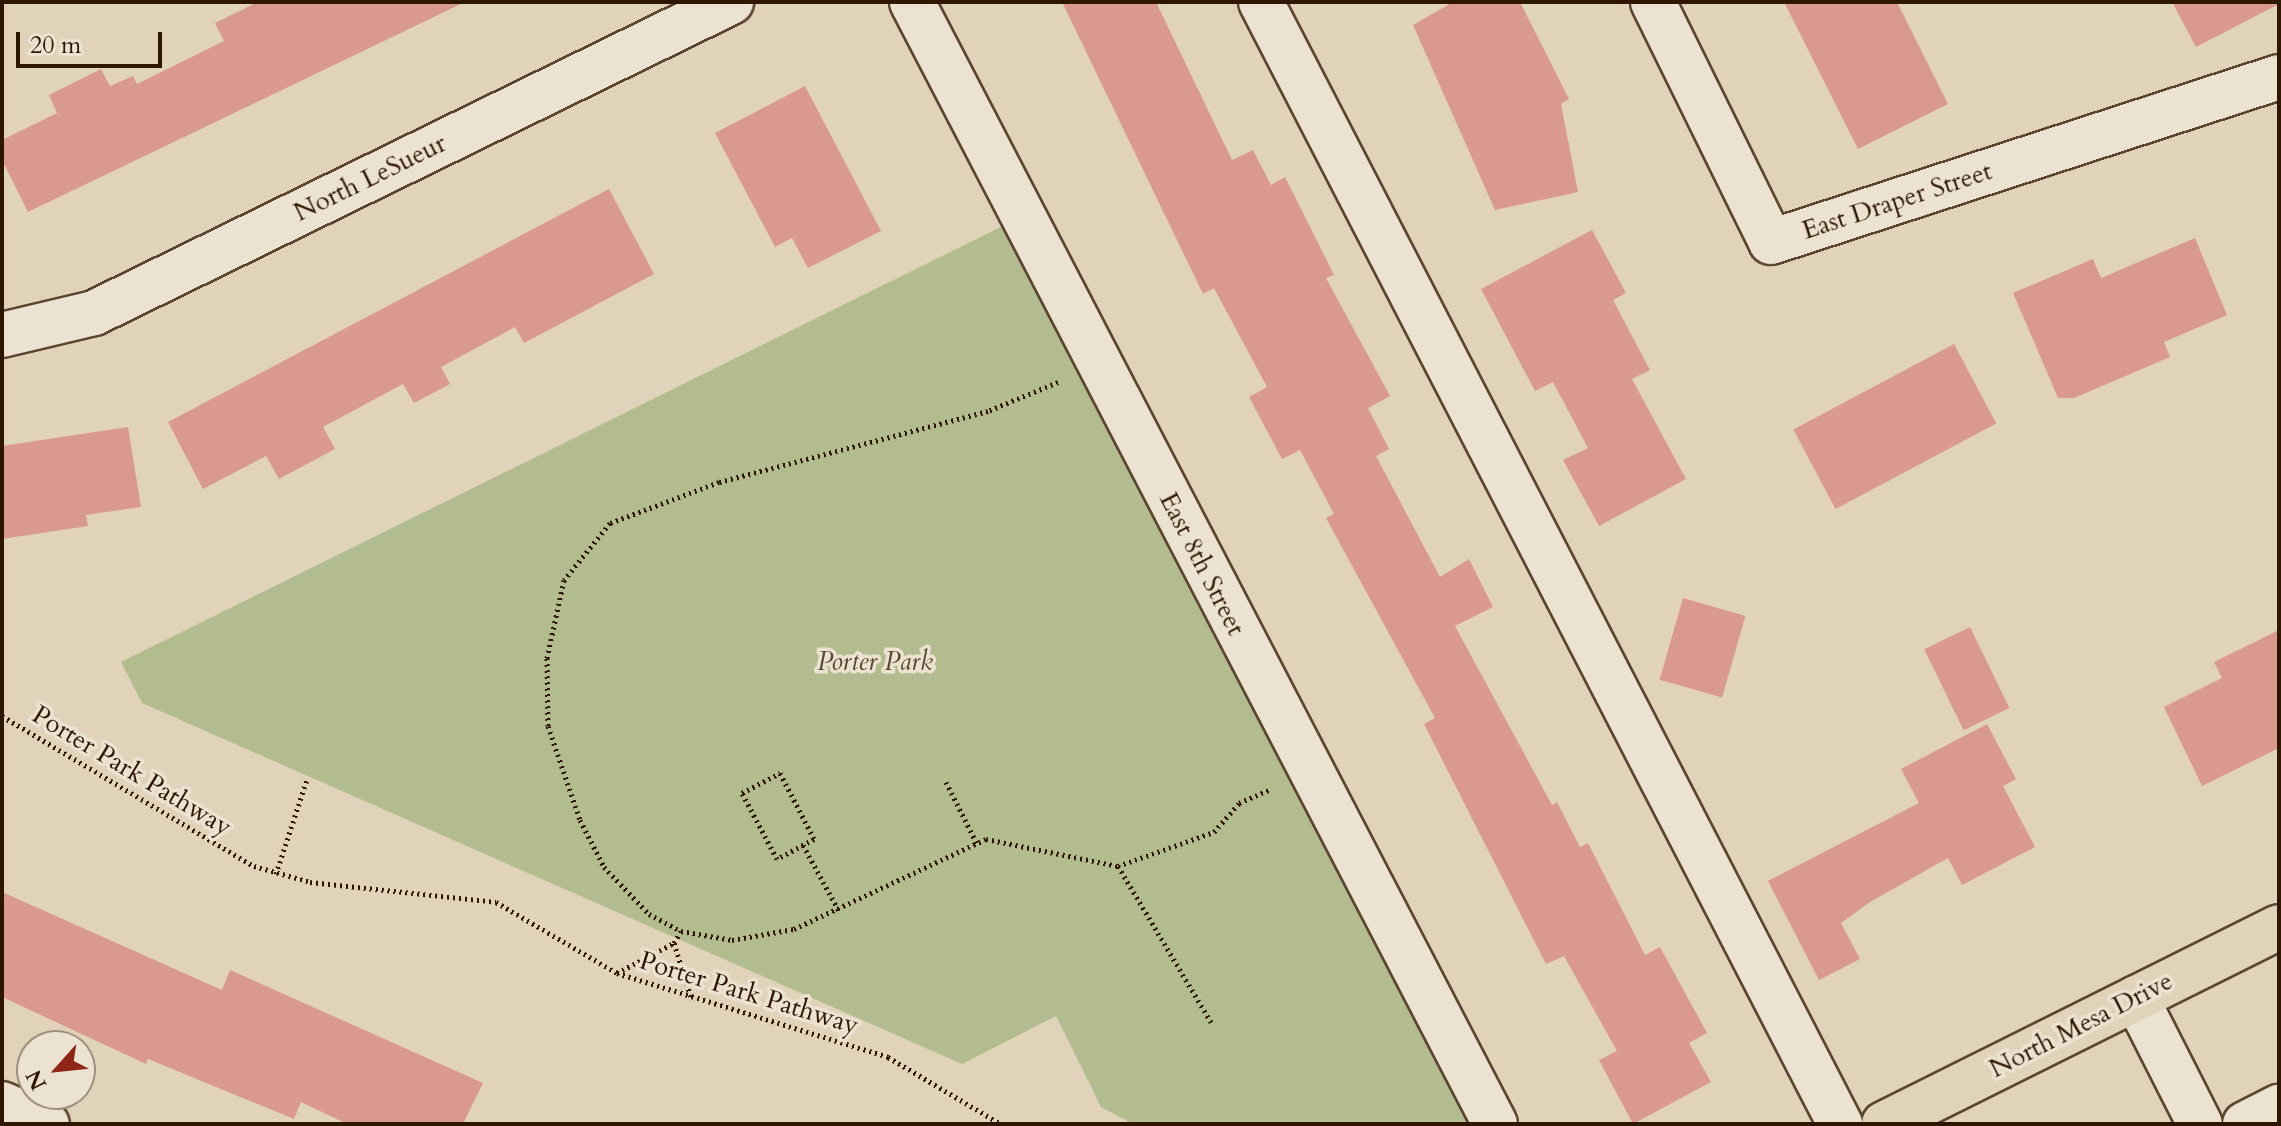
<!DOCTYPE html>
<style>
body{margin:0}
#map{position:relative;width:2281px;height:1126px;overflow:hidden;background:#e1d3b9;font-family:Cardo,serif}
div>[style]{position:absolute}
.green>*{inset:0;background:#b3bc8f}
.building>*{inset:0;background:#da998e;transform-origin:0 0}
.path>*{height:5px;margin-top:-2.5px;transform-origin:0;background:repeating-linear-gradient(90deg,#2f1600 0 2px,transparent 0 6px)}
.roads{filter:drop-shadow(2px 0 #5c452e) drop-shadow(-2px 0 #5c452e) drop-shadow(0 2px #5c452e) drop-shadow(0 -2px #5c452e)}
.minor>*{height:44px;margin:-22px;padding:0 22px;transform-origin:22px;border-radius:22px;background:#ece2d2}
.major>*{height:44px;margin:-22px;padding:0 22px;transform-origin:22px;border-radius:22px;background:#e1d3b9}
span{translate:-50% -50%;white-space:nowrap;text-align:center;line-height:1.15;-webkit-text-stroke:7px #ece2d2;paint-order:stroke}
.street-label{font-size:26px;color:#2f1600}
.park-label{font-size:26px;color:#57482b;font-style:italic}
.frame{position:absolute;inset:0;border:4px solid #2f1600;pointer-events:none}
.north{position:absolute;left:16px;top:1030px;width:80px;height:80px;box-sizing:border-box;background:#ece2d2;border:2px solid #a0907e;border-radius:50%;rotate:243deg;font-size:22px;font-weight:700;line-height:32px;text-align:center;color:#2f1600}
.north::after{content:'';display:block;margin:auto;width:28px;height:36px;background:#8f2418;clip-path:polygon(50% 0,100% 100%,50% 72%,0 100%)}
.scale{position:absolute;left:16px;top:32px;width:146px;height:36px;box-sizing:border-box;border:4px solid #2f1600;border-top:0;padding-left:10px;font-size:24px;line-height:28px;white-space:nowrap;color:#2f1600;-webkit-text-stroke:6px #ece2d2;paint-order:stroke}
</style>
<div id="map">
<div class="green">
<div style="clip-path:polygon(1023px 216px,1495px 1124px,1133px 1124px,1101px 1107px,1056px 1016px,962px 1064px,142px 703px,121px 662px)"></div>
</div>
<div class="building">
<div style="clip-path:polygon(258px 2px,465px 2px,28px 212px,2px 160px,2px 140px,57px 113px,49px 95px,101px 69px,110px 86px,133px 76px,137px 84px,224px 41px,215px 23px)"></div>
<div style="clip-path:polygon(1062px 2px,1156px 2px,1232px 160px,1253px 150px,1271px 185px,1285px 177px,1334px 275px,1326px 278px,1390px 396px,1368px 408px,1389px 449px,1376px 456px,1440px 577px,1469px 559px,1493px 607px,1455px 626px,1552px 805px,1557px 802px,1580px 847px,1588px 843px,1645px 955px,1660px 947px,1707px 1033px,1689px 1043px,1711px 1082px,1633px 1124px,1599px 1060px,1617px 1051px,1564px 956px,1546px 964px,1424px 724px,1435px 718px,1326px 518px,1334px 514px,1300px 450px,1282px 459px,1249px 397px,1267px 387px,1214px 288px,1203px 294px)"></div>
<div style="clip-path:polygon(1453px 2px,1520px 2px,1569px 99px,1561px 104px,1578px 192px,1495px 210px,1413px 25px)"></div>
<div style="clip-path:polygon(1784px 2px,1897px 2px,1948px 104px,1858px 149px)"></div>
<div style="clip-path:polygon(2172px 2px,2279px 2px,2279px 4px,2196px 47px)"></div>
<div style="clip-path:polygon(805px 86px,881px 231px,808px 268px,792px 238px,775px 247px,715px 133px)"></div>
<div style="clip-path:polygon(609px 189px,654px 274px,524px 343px,515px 327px,441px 367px,450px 384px,414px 403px,403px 384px,323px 427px,335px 449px,279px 479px,266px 456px,203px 489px,168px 422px)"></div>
<div style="clip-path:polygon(1592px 230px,1626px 293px,1613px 300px,1650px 370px,1632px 379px,1686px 479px,1599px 526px,1563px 460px,1588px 448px,1553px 382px,1535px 391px,1481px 289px)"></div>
<div style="clip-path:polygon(2195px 238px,2227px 315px,2164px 342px,2170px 357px,2074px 398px,2058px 398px,2013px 293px,2093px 259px,2101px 278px)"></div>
<div style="left:1954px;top:344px;width:90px;height:182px;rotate:62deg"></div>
<div style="clip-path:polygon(128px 427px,141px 507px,86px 515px,88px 526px,2px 539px,2px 446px)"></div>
<div style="left:1683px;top:598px;width:65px;height:85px;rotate:16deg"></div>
<div style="left:1970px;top:627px;width:90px;height:51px;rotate:64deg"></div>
<div style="clip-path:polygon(2279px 630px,2279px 748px,2202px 786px,2164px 707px,2222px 678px,2214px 662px)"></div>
<div style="clip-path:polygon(1987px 724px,2016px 779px,2003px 786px,2035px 847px,1962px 885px,1948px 858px,1870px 902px,1841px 923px,1860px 959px,1819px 980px,1768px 881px,1919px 803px,1901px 769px)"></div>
<div style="clip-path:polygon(2px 892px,222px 990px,230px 970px,483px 1083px,463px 1124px,347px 1124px,301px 1102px,294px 1119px,148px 1059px,146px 1064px,2px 997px)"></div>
</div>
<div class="path">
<div style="left:1058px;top:382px;width:76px;rotate:157.5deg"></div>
<div style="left:988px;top:411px;width:278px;rotate:165.2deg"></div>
<div style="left:719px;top:482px;width:116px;rotate:159.4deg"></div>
<div style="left:610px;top:523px;width:73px;rotate:128.9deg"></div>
<div style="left:564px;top:580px;width:80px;rotate:102.3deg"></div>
<div style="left:547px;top:658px;width:68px;rotate:89.2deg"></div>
<div style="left:548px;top:726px;width:99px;rotate:71.2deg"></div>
<div style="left:580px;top:820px;width:53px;rotate:62.9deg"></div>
<div style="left:604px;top:867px;width:65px;rotate:46.2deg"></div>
<div style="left:649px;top:914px;width:36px;rotate:28deg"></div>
<div style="left:681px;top:931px;width:52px;rotate:10deg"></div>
<div style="left:732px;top:940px;width:63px;rotate:-10.1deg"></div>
<div style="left:794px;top:929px;width:212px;rotate:-25.1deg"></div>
<div style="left:986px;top:839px;width:135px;rotate:11.6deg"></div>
<div style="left:1118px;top:866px;width:102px;rotate:-19.5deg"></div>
<div style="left:1214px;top:832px;width:38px;rotate:-49deg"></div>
<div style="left:1239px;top:803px;width:34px;rotate:-24deg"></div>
<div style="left:2px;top:716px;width:293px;rotate:30.8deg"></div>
<div style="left:254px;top:866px;width:58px;rotate:15.9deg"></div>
<div style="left:310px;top:882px;width:187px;rotate:6.1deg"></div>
<div style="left:496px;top:902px;width:140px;rotate:30.4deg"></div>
<div style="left:617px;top:973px;width:284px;rotate:17.2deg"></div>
<div style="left:888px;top:1057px;width:131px;rotate:30.7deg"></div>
<div style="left:780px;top:773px;width:74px;rotate:62.7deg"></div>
<div style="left:814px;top:839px;width:42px;rotate:151.6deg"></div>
<div style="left:777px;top:859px;width:75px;rotate:-117.9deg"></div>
<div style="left:742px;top:793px;width:43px;rotate:-27.8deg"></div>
<div style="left:946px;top:782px;width:69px;rotate:63.4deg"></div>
<div style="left:803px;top:845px;width:75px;rotate:61.4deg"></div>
<div style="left:1118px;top:866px;width:182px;rotate:59.2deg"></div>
<div style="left:276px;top:874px;width:100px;rotate:-71.9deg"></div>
<div style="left:674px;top:943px;width:60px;rotate:72.5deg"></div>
<div style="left:617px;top:973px;width:64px;rotate:-27.8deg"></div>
<div style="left:674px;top:943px;width:14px;rotate:-60deg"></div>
</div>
<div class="roads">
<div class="minor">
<div style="left:912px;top:2px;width:1264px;rotate:62.54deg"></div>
<div style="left:1261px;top:2px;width:1263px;rotate:62.7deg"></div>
<div style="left:1653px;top:2px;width:267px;rotate:63.8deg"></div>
<div style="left:1771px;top:242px;width:534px;rotate:-17.99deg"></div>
<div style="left:2px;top:335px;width:95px;rotate:-13.4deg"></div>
<div style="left:94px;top:313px;width:709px;rotate:-26.02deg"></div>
<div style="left:2136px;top:998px;width:141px;rotate:63.1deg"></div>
<div style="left:2px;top:1104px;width:49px;rotate:24deg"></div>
<div style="left:2245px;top:1124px;width:38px;rotate:-27deg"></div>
</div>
<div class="major">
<div style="left:1884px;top:1124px;width:441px;rotate:-26.5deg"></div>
</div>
</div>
<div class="street-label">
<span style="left:370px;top:178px;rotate:-26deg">North LeSueur</span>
<span style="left:1897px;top:201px;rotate:-18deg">East Draper Street</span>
<span style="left:1202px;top:564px;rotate:63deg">East 8th Street</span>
<span style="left:132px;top:771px;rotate:31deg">Porter Park Pathway</span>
<span style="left:749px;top:993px;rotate:17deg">Porter Park Pathway</span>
<span style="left:2081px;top:1025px;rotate:-27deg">North Mesa Drive</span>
</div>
<div class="park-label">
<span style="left:875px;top:662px">Porter Park</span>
</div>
<div class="frame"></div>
<div class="north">N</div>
<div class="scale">20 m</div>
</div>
